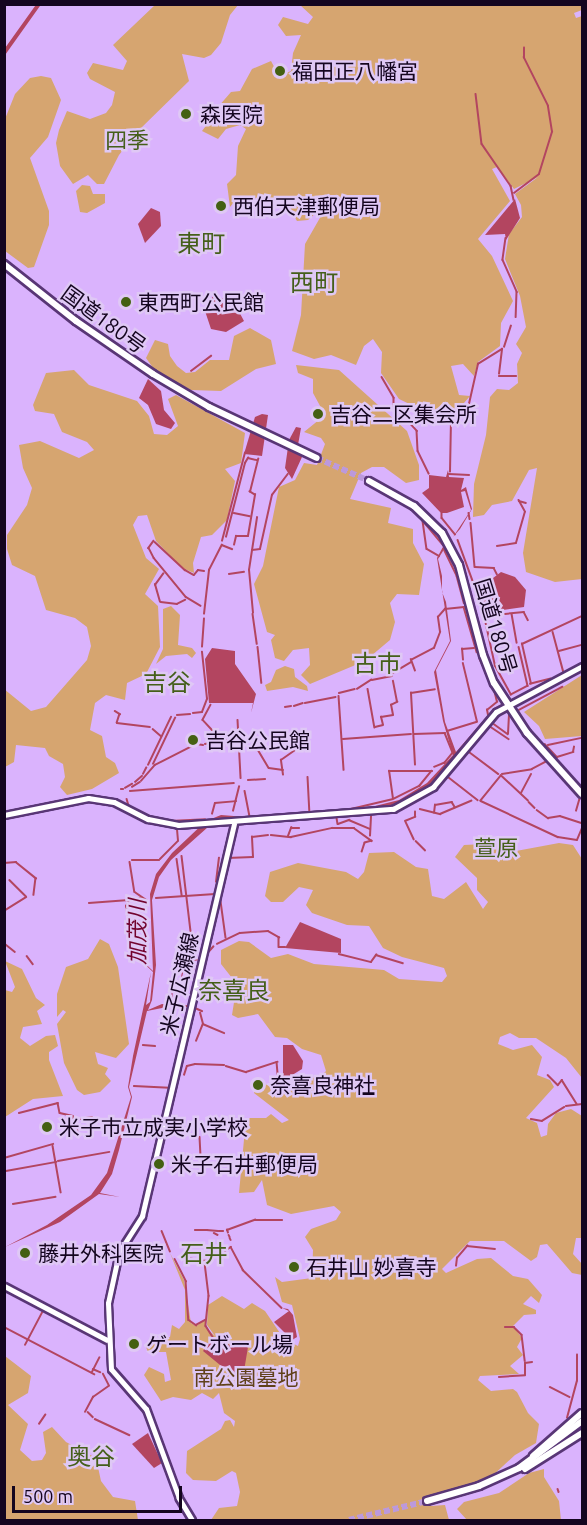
<!DOCTYPE html>
<meta charset="utf-8">
<style>
body{margin:0}
#map{position:relative;width:587px;height:1525px;overflow:hidden;background:#dab3fd;font-family:Ubuntu,"Noto Sans JP",sans-serif}
div>[style]{position:absolute}
.green>*{inset:0;background:#d6a570}
.water>*{inset:0;background:#b34560}
.stream>*{height:1.5px;margin:-0.75px;padding:0 0.75px;transform-origin:0.75px;border-radius:0.75px;background:#b34560}
.river>*{height:4px;margin:-2px;padding:0 2px;transform-origin:2px;border-radius:2px;background:#b34560}
.highway-tunnel>*{height:6px;margin-top:-3px;transform-origin:0;background:repeating-linear-gradient(90deg,#bc99dc 0 6px,transparent 0 9px)}
.roads{filter:drop-shadow(2px 0 #593676) drop-shadow(-2px 0 #593676) drop-shadow(0 2px #593676) drop-shadow(0 -2px #593676)}
.major>*{height:5px;margin:-2.5px;padding:0 2.5px;transform-origin:2.5px;border-radius:2.5px;background:#fff}
.highway>*{height:6px;margin:-3px;padding:0 3px;transform-origin:3px;border-radius:3px;background:#fff}
.dots>*{width:16px;height:16px;translate:-50% -50%;box-sizing:border-box;border:3px solid #dfc8f5;border-radius:50%}
span{translate:-50% -50%;white-space:nowrap;text-align:center;line-height:1.15;-webkit-text-stroke:5px #dfc8f5;paint-order:stroke}
.poi-label{font-size:21px;color:#14051f}
.left{translate:0 -50%;text-align:left}
.street-label{font-size:21px;color:#14051f}
.park-label{font-size:21px;color:#604019}
.neighbourhood-label{font-size:22px;color:#455f1a}
.water-label{font-size:22px;color:#72032e;font-style:italic}
.quarter-label{font-size:24px;color:#455f1a}
.frame{position:absolute;inset:0;border:6px solid #14051f;pointer-events:none}
.scale{position:absolute;left:12px;top:1486px;width:170px;height:27px;box-sizing:border-box;border:3px solid #14051f;border-top:0;padding-left:8px;font-size:18px;line-height:21px;white-space:nowrap;color:#14051f;-webkit-text-stroke:4px #dfc8f5;paint-order:stroke}
</style>
<div id="map">
<div class="green">
<div style="clip-path:polygon(155px 5px,238px 5px,230px 15px,221px 43px,211px 55px,204px 58px,182px 54px,189px 81px,139px 130px,119px 155px,104px 184px,97px 184px,88px 175px,73px 184px,60px 166px,56px 143px,59px 130px,67px 111px,90px 119px,106px 113px,112px 105px,115px 92px,90px 79px,87px 73px,93px 63px,123px 70px,127px 61px,113px 45px)"></div>
<div style="clip-path:polygon(300px 5px,582px 5px,582px 10px,574px 13px,576px 18px,582px 16px,582px 579px,555px 582px,526px 572px,523px 553px,537px 468px,529px 470px,512px 501px,492px 505px,484px 515px,473px 517px,474px 484px,486px 435px,490px 397px,497px 389px,509px 390px,518px 383px,517px 364px,522px 353px,516px 344px,526px 327px,520px 296px,505px 259px,509px 234px,522px 217px,521px 205px,515px 194px,538px 177px,514px 189px,497px 167px,492px 169px,510px 201px,478px 239px,492px 256px,513px 301px,501px 323px,500px 346px,478px 362px,474px 376px,463px 364px,451px 366px,459px 395px,470px 396px,451px 418px,426px 417px,420px 409px,399px 399px,381px 373px,382px 352px,373px 339px,364px 346px,356px 365px,331px 355px,314px 359px,292px 351px,301px 315px,305px 244px,321px 216px,317px 212px,308px 220px,297px 221px,287px 205px,262px 197px,245px 200px,239px 196px,230px 207px,227px 184px,236px 175px,238px 146px,246px 129px,240px 125px,226px 129px,218px 139px,202px 131px,211px 119px,209px 110px,218px 107px,231px 92px,240px 91px,252px 69px,271px 61px,279px 76px,291px 71px,293px 53px,301px 35px,286px 36px,278px 25px,283px 17px,308px 24px,313px 17px)"></div>
<div style="clip-path:polygon(41px 76px,51px 78px,61px 100px,48px 137px,30px 158px,49px 211px,49px 225px,34px 267px,28px 268px,5px 251px,5px 119px,15px 94px,30px 78px)"></div>
<div style="clip-path:polygon(82px 185px,90px 186px,93px 194px,105px 194px,105px 203px,87px 213px,80px 212px,76px 191px)"></div>
<div style="clip-path:polygon(250px 328px,271px 340px,276px 364px,256px 369px,221px 391px,191px 390px,156px 372px,146px 358px,155px 340px,168px 344px,170px 356px,177px 366px,186px 373px,195px 372px,210px 360px,229px 360px,234px 336px)"></div>
<div style="clip-path:polygon(296px 365px,339px 370px,407px 431px,419px 465px,419px 480px,406px 483px,384px 467px,372px 467px,361px 473px,350px 499px,391px 508px,388px 523px,413px 529px,413px 543px,424px 564px,419px 595px,397px 594px,390px 603px,395px 622px,390px 640px,365px 661px,310px 684px,301px 675px,310px 665px,309px 648px,293px 650px,284px 661px,275px 658px,271px 640px,275px 635px,267px 632px,254px 584px,263px 566px,279px 487px,295px 480px,304px 463px,317px 465px,325px 444px,321px 438px,304px 432px,325px 415px,313px 393px,313px 379px,298px 373px)"></div>
<div style="clip-path:polygon(74px 370px,89px 385px,137px 401px,149px 416px,154px 434px,167px 435px,178px 426px,168px 399px,176px 395px,245px 433px,241px 463px,225px 469px,235px 481px,227px 520px,212px 535px,201px 537px,193px 563px,194px 573px,182px 568px,156px 541px,147px 515px,138px 516px,133px 525px,146px 558px,159px 569px,145px 594px,158px 606px,160px 647px,146px 674px,127px 683px,125px 700px,106px 695px,95px 703px,90px 730px,102px 736px,106px 757px,115px 763px,119px 773px,92px 789px,67px 795px,60px 787px,65px 777px,63px 764px,49px 756px,45px 748px,16px 745px,14px 762px,5px 767px,4px 689px,31px 711px,46px 707px,87px 660px,91px 646px,87px 627px,75px 618px,46px 610px,35px 576px,12px 565px,7px 549px,7px 535px,27px 505px,32px 488px,23px 468px,19px 445px,40px 441px,79px 458px,94px 450px,87px 442px,62px 432px,54px 414px,35px 411px,33px 405px,46px 373px)"></div>
<div style="clip-path:polygon(171px 606px,180px 615px,178px 645px,192px 648px,196px 653px,192px 658px,187px 654px,166px 656px,156px 664px,163px 649px,163px 609px)"></div>
<div style="clip-path:polygon(285px 666px,294px 669px,295px 677px,307px 686px,308px 691px,293px 687px,267px 691px,265px 685px,271px 682px,276px 670px)"></div>
<div style="clip-path:polygon(582px 675px,582px 736px,545px 739px,539px 726px,524px 712px)"></div>
<div style="clip-path:polygon(504px 843px,516px 851px,559px 843px,573px 845px,582px 859px,582px 1078px,566px 1058px,536px 1038px,519px 1038px,510px 1033px,500px 1037px,498px 1044px,513px 1050px,532px 1045px,542px 1057px,537px 1075px,550px 1080px,554px 1087px,526px 1118px,537px 1123px,541px 1137px,547px 1135px,548px 1124px,556px 1113px,571px 1109px,582px 1116px,582px 1238px,576px 1238px,573px 1254px,582px 1264px,582px 1275px,572px 1273px,547px 1244px,540px 1245px,537px 1257px,531px 1261px,504px 1241px,470px 1241px,442px 1269px,446px 1273px,477px 1259px,491px 1258px,513px 1276px,528px 1279px,542px 1295px,539px 1303px,531px 1296px,523px 1304px,536px 1310px,536px 1314px,524px 1315px,513px 1326px,522px 1338px,517px 1347px,523px 1355px,510px 1366px,519px 1374px,480px 1376px,478px 1380px,491px 1391px,513px 1389px,517px 1392px,528px 1413px,539px 1424px,536px 1443px,515px 1455px,489px 1479px,427px 1499px,431px 1506px,445px 1505px,449px 1520px,211px 1520px,219px 1508px,237px 1506px,240px 1492px,236px 1473px,232px 1471px,216px 1481px,193px 1480px,186px 1473px,187px 1451px,221px 1429px,225px 1421px,230px 1420px,234px 1427px,235px 1421px,224px 1413px,219px 1393px,213px 1399px,202px 1393px,191px 1400px,173px 1397px,161px 1401px,144px 1375px,149px 1367px,164px 1374px,165px 1382px,171px 1380px,166px 1352px,148px 1352px,146px 1347px,170px 1337px,172px 1325px,179px 1329px,185px 1322px,185px 1290px,170px 1253px,184px 1280px,191px 1323px,196px 1326px,205px 1320px,206px 1328px,215px 1336px,207px 1325px,208px 1305px,222px 1296px,244px 1309px,252px 1303px,265px 1311px,284px 1339px,298px 1346px,300px 1339px,292px 1305px,282px 1302px,275px 1277px,282px 1282px,312px 1278px,313px 1250px,305px 1237px,311px 1229px,336px 1220px,341px 1212px,334px 1206px,291px 1214px,267px 1205px,262px 1180px,254px 1192px,239px 1193px,246px 1118px,266px 1118px,271px 1114px,282px 1123px,289px 1120px,254px 1093px,255px 1089px,262px 1084px,287px 1087px,300px 1079px,320px 1077px,326px 1071px,321px 1055px,302px 1049px,287px 1038px,275px 1037px,258px 1014px,238px 1018px,232px 1015px,235px 996px,225px 989px,232px 978px,221px 964px,221px 950px,239px 941px,249px 942px,271px 958px,288px 954px,314px 964px,384px 970px,399px 979px,442px 982px,447px 976px,444px 968px,402px 957px,383px 948px,369px 926px,347px 925px,312px 913px,306px 905px,313px 890px,299px 887px,283px 902px,271px 902px,265px 896px,270px 872px,298px 863px,346px 872px,358px 879px,364px 872px,369px 853px,394px 852px,416px 867px,428px 869px,432px 896px,444px 899px,466px 882px,483px 909px,488px 902px,477px 890px,477px 878px,455px 857px,464px 845px)"></div>
<div style="clip-path:polygon(100px 939px,109px 944px,118px 967px,129px 1044px,116px 1058px,95px 1052px,98px 1064px,108px 1068px,105px 1074px,111px 1081px,100px 1092px,84px 1095px,77px 1090px,64px 1063px,57px 1024px,66px 1012px,63px 1010px,57px 1017px,57px 994px,66px 967px,88px 959px)"></div>
<div style="clip-path:polygon(5px 961px,22px 969px,36px 998px,45px 1005px,37px 1011px,42px 1024px,23px 1027px,20px 1038px,30px 1046px,46px 1036px,55px 1035px,58px 1046px,49px 1052px,49px 1060px,63px 1096px,33px 1099px,5px 1117px,5px 990px,12px 992px,15px 987px)"></div>
<div style="clip-path:polygon(5px 1356px,31px 1376px,28px 1393px,8px 1405px,28px 1424px,20px 1450px,32px 1461px,42px 1460px,46px 1453px,43px 1432px,52px 1427px,66px 1442px,96px 1458px,101px 1481px,113px 1497px,135px 1501px,138px 1520px,5px 1520px)"></div>
<div style="clip-path:polygon(544px 1469px,544px 1477px,559px 1501px,561px 1520px,467px 1520px,457px 1509px,464px 1502px,499px 1493px,529px 1473px)"></div>
</div>
<div class="water">
<div style="clip-path:polygon(515px 199px,520px 218px,506px 240px,505px 234px,485px 235px)"></div>
<div style="clip-path:polygon(151px 208px,160px 212px,161px 226px,145px 243px,138px 224px)"></div>
<div style="clip-path:polygon(214px 294px,236px 306px,244px 321px,226px 332px,211px 329px,205px 311px)"></div>
<div style="clip-path:polygon(148px 379px,161px 391px,164px 410px,175px 423px,171px 429px,156px 424px,148px 405px,139px 398px)"></div>
<div style="clip-path:polygon(262px 414px,268px 415px,262px 456px,244px 454px,255px 417px)"></div>
<div style="clip-path:polygon(296px 427px,301px 428px,298px 445px,302px 457px,292px 479px,285px 468px,289px 440px)"></div>
<div style="clip-path:polygon(448px 470px,449px 477px,464px 478px,461px 490px,466px 487px,472px 509px,460px 529px,453px 537px,471px 510px,465px 491px,461px 492px,464px 507px,447px 513px,441px 513px,422px 493px,429px 488px,429px 475px,446px 477px)"></div>
<div style="clip-path:polygon(445px 543px,443px 551px,438px 559px,442px 576px,442px 592px,446px 602px,451px 641px,436px 670px,445px 722px,456px 752px,494px 708px,582px 664px,491px 714px,434px 783px,402px 804px,354px 813px,259px 819px,217px 819px,171px 860px,159px 877px,152px 900px,156px 965px,152px 1000px,148px 1010px,162px 1004px,171px 1005px,172px 985px,180px 982px,182px 972px,194px 970px,194px 960px,195px 969px,193px 971px,183px 973px,181px 982px,173px 985px,172px 1006px,147px 1011px,129px 1087px,132px 1097px,119px 1150px,112px 1174px,100px 1193px,120px 1197px,99px 1194px,60px 1222px,5px 1247px,47px 1225px,91px 1195px,107px 1173px,131px 1097px,128px 1087px,133px 1056px,151px 972px,146px 1005px,150px 1002px,153px 972px,137px 957px,134px 953px,153px 971px,150px 894px,156px 874px,172px 853px,206px 821px,221px 815px,261px 818px,355px 811px,399px 800px,427px 783px,453px 755px,443px 721px,434px 672px,450px 641px,437px 558px)"></div>
<div style="clip-path:polygon(501px 572px,515px 577px,526px 590px,524px 607px,482px 613px,480px 588px)"></div>
<div style="clip-path:polygon(212px 648px,235px 651px,235px 664px,256px 694px,251px 713px,238px 720px,251px 713px,253px 703px,209px 703px,205px 659px)"></div>
<div style="clip-path:polygon(300px 922px,341px 939px,341px 953px,285px 948px)"></div>
<div style="clip-path:polygon(283px 1045px,293px 1045px,303px 1061px,302px 1069px,289px 1077px,283px 1077px)"></div>
<div style="clip-path:polygon(282px 1308px,288px 1309px,293px 1315px,297px 1337px,292px 1340px,274px 1322px,289px 1311px)"></div>
<div style="clip-path:polygon(212px 1338px,230px 1345px,249px 1341px,244px 1371px,231px 1374px,203px 1351px)"></div>
<div style="clip-path:polygon(148px 1433px,162px 1463px,154px 1468px,132px 1444px)"></div>
</div>
<div class="stream">
<div style="left:476px;top:94px;width:50px;rotate:83.2deg"></div>
<div style="left:482px;top:144px;width:51px;rotate:55.4deg"></div>
<div style="left:511px;top:186px;width:14px;rotate:78deg"></div>
<div style="left:514px;top:193px;width:31px;rotate:-37deg"></div>
<div style="left:539px;top:174px;width:44px;rotate:-72.8deg"></div>
<div style="left:552px;top:132px;width:26px;rotate:-99deg"></div>
<div style="left:548px;top:106px;width:54px;rotate:-116.6deg"></div>
<div style="left:524px;top:58px;width:10px;rotate:-90deg"></div>
<div style="left:506px;top:238px;width:22px;rotate:98deg"></div>
<div style="left:503px;top:260px;width:35px;rotate:66deg"></div>
<div style="left:517px;top:292px;width:25px;rotate:92deg"></div>
<div style="left:504px;top:347px;width:22px;rotate:-72deg"></div>
<div style="left:191px;top:371px;width:25px;rotate:-37deg"></div>
<div style="left:499px;top:374px;width:25px;rotate:-83deg"></div>
<div style="left:499px;top:376px;width:17px"></div>
<div style="left:382px;top:377px;width:24px;rotate:60deg"></div>
<div style="left:394px;top:398px;width:8px;rotate:90deg"></div>
<div style="left:394px;top:406px;width:34px;rotate:47deg"></div>
<div style="left:417px;top:431px;width:20px;rotate:87deg"></div>
<div style="left:418px;top:451px;width:25px;rotate:64deg"></div>
<div style="left:450px;top:472px;width:52px;rotate:-88.9deg"></div>
<div style="left:451px;top:420px;width:24px;rotate:-42deg"></div>
<div style="left:469px;top:404px;width:41px;rotate:-77.3deg"></div>
<div style="left:478px;top:364px;width:28px;rotate:-32deg"></div>
<div style="left:449px;top:474px;width:20px;rotate:3deg"></div>
<div style="left:234px;top:513px;width:16px;rotate:11deg"></div>
<div style="left:442px;top:513px;width:5px;rotate:90deg"></div>
<div style="left:442px;top:518px;width:21px;rotate:51deg"></div>
<div style="left:469px;top:513px;width:6px;rotate:81deg"></div>
<div style="left:423px;top:521px;width:28px;rotate:82deg"></div>
<div style="left:427px;top:549px;width:14px;rotate:30deg"></div>
<div style="left:424px;top:522px;width:31px;rotate:50deg"></div>
<div style="left:471px;top:523px;width:44px;rotate:84.8deg"></div>
<div style="left:475px;top:567px;width:19px;rotate:3deg"></div>
<div style="left:494px;top:568px;width:7px;rotate:63deg"></div>
<div style="left:226px;top:537px;width:76px;rotate:-75.6deg"></div>
<div style="left:245px;top:463px;width:6px;rotate:-59deg"></div>
<div style="left:248px;top:458px;width:9px;rotate:13deg"></div>
<div style="left:458px;top:540px;width:44px;rotate:69.9deg"></div>
<div style="left:154px;top:541px;width:9px;rotate:126deg"></div>
<div style="left:149px;top:548px;width:11px;rotate:63deg"></div>
<div style="left:154px;top:558px;width:50px;rotate:50.6deg"></div>
<div style="left:186px;top:597px;width:17px;rotate:31deg"></div>
<div style="left:222px;top:541px;width:91px;rotate:-75.4deg"></div>
<div style="left:155px;top:542px;width:41px;rotate:43deg"></div>
<div style="left:185px;top:570px;width:10px;rotate:29deg"></div>
<div style="left:194px;top:575px;width:6px;rotate:-51deg"></div>
<div style="left:198px;top:570px;width:6px;rotate:9deg"></div>
<div style="left:234px;top:545px;width:9px;rotate:-77deg"></div>
<div style="left:236px;top:536px;width:12px"></div>
<div style="left:248px;top:536px;width:42px;rotate:-80.3deg"></div>
<div style="left:255px;top:495px;width:6px;rotate:-149deg"></div>
<div style="left:250px;top:492px;width:34px;rotate:-76deg"></div>
<div style="left:497px;top:546px;width:19px;rotate:-9deg"></div>
<div style="left:516px;top:543px;width:32px;rotate:-74deg"></div>
<div style="left:525px;top:512px;width:13px;rotate:-119deg"></div>
<div style="left:519px;top:501px;width:7px;rotate:16deg"></div>
<div style="left:444px;top:549px;width:30px;rotate:64deg"></div>
<div style="left:457px;top:576px;width:28px;rotate:75deg"></div>
<div style="left:252px;top:550px;width:8px;rotate:-7deg"></div>
<div style="left:260px;top:549px;width:55px;rotate:-77.5deg"></div>
<div style="left:272px;top:495px;width:26px;rotate:-53deg"></div>
<div style="left:229px;top:574px;width:15px;rotate:-8deg"></div>
<div style="left:160px;top:602px;width:18px;rotate:-106deg"></div>
<div style="left:155px;top:585px;width:14px;rotate:-54deg"></div>
<div style="left:161px;top:602px;width:16px;rotate:7deg"></div>
<div style="left:177px;top:604px;width:9px;rotate:-27deg"></div>
<div style="left:253px;top:613px;width:43px;rotate:-95.3deg"></div>
<div style="left:249px;top:570px;width:53px;rotate:-81.3deg"></div>
<div style="left:204px;top:614px;width:44px;rotate:-83.5deg"></div>
<div style="left:209px;top:570px;width:28px;rotate:-63deg"></div>
<div style="left:222px;top:545px;width:11px;rotate:22deg"></div>
<div style="left:253px;top:614px;width:30px;rotate:82deg"></div>
<div style="left:512px;top:614px;width:29px;rotate:80deg"></div>
<div style="left:553px;top:632px;width:42px;rotate:75deg"></div>
<div style="left:202px;top:647px;width:28px;rotate:-86deg"></div>
<div style="left:258px;top:647px;width:36px;rotate:84deg"></div>
<div style="left:519px;top:647px;width:40px;rotate:77deg"></div>
<div style="left:528px;top:686px;width:19px;rotate:152deg"></div>
<div style="left:511px;top:695px;width:33px;rotate:-119deg"></div>
<div style="left:495px;top:666px;width:51px;rotate:-102.4deg"></div>
<div style="left:484px;top:616px;width:40px;rotate:-5.7deg"></div>
<div style="left:524px;top:612px;width:9px;rotate:63deg"></div>
<div style="left:559px;top:651px;width:24px;rotate:-15deg"></div>
<div style="left:480px;top:659px;width:17px;rotate:65deg"></div>
<div style="left:463px;top:660px;width:11px;rotate:-95deg"></div>
<div style="left:462px;top:649px;width:12px;rotate:-5deg"></div>
<div style="left:415px;top:671px;width:12px;rotate:-110deg"></div>
<div style="left:411px;top:660px;width:26px;rotate:-28deg"></div>
<div style="left:434px;top:648px;width:17px;rotate:-69deg"></div>
<div style="left:440px;top:632px;width:15px;rotate:-98deg"></div>
<div style="left:438px;top:617px;width:11px;rotate:-49deg"></div>
<div style="left:445px;top:609px;width:19px;rotate:-6deg"></div>
<div style="left:464px;top:607px;width:47px;rotate:73.9deg"></div>
<div style="left:393px;top:673px;width:21px;rotate:-31deg"></div>
<div style="left:551px;top:679px;width:21px;rotate:166deg"></div>
<div style="left:531px;top:684px;width:41px;rotate:-102.7deg"></div>
<div style="left:522px;top:644px;width:66px;rotate:-25deg"></div>
<div style="left:372px;top:680px;width:20px;rotate:-11deg"></div>
<div style="left:357px;top:689px;width:17px;rotate:-33deg"></div>
<div style="left:368px;top:689px;width:39px;rotate:80deg"></div>
<div style="left:375px;top:727px;width:8px;rotate:-14deg"></div>
<div style="left:383px;top:725px;width:8px;rotate:-104deg"></div>
<div style="left:381px;top:717px;width:12px;rotate:-9deg"></div>
<div style="left:393px;top:715px;width:10px;rotate:-101deg"></div>
<div style="left:391px;top:705px;width:7px;rotate:-27deg"></div>
<div style="left:397px;top:702px;width:21px;rotate:-101deg"></div>
<div style="left:339px;top:693px;width:16px;rotate:-14deg"></div>
<div style="left:339px;top:696px;width:74px;rotate:86.1deg"></div>
<div style="left:535px;top:696px;width:54px;rotate:-29deg"></div>
<div style="left:305px;top:703px;width:31px;rotate:-11deg"></div>
<div style="left:211px;top:705px;width:17px;rotate:118deg"></div>
<div style="left:203px;top:720px;width:16px;rotate:47deg"></div>
<div style="left:294px;top:706px;width:9px;rotate:-18deg"></div>
<div style="left:285px;top:707px;width:6px;rotate:-9deg"></div>
<div style="left:519px;top:710px;width:49px;rotate:-28.1deg"></div>
<div style="left:115px;top:711px;width:6px;rotate:31deg"></div>
<div style="left:120px;top:714px;width:9px;rotate:108deg"></div>
<div style="left:117px;top:723px;width:33px;rotate:7deg"></div>
<div style="left:193px;top:713px;width:9px;rotate:-6deg"></div>
<div style="left:202px;top:712px;width:14px;rotate:-69deg"></div>
<div style="left:207px;top:699px;width:47px;rotate:-96.1deg"></div>
<div style="left:177px;top:715px;width:13px;rotate:-4deg"></div>
<div style="left:488px;top:715px;width:5px;rotate:-101deg"></div>
<div style="left:487px;top:710px;width:13px;rotate:-39deg"></div>
<div style="left:497px;top:702px;width:16px;rotate:-104deg"></div>
<div style="left:238px;top:720px;width:58px;rotate:87deg"></div>
<div style="left:494px;top:724px;width:17px;rotate:36deg"></div>
<div style="left:508px;top:734px;width:19px;rotate:-87deg"></div>
<div style="left:488px;top:725px;width:25px;rotate:34deg"></div>
<div style="left:153px;top:729px;width:11px;rotate:41deg"></div>
<div style="left:447px;top:731px;width:31px;rotate:-17deg"></div>
<div style="left:477px;top:722px;width:60px;rotate:-103.6deg"></div>
<div style="left:414px;top:734px;width:31px;rotate:-2deg"></div>
<div style="left:445px;top:733px;width:22px;rotate:68deg"></div>
<div style="left:453px;top:753px;width:13px;rotate:129deg"></div>
<div style="left:445px;top:763px;width:11px;rotate:158deg"></div>
<div style="left:343px;top:739px;width:68px;rotate:-4.2deg"></div>
<div style="left:254px;top:743px;width:29px;rotate:59deg"></div>
<div style="left:269px;top:768px;width:14px;rotate:8deg"></div>
<div style="left:205px;top:744px;width:34px;rotate:-10deg"></div>
<div style="left:545px;top:744px;width:18px;rotate:47deg"></div>
<div style="left:557px;top:757px;width:17px;rotate:-17deg"></div>
<div style="left:573px;top:752px;width:5px;rotate:-79deg"></div>
<div style="left:548px;top:745px;width:35px;rotate:-12deg"></div>
<div style="left:468px;top:751px;width:38px;rotate:37deg"></div>
<div style="left:153px;top:764px;width:51px;rotate:-64.4deg"></div>
<div style="left:148px;top:765px;width:53px;rotate:-64.4deg"></div>
<div style="left:415px;top:765px;width:72px;rotate:-93.2deg"></div>
<div style="left:411px;top:693px;width:24px;rotate:-9deg"></div>
<div style="left:143px;top:774px;width:7px;rotate:-63deg"></div>
<div style="left:502px;top:774px;width:30px;rotate:-9deg"></div>
<div style="left:532px;top:769px;width:17px;rotate:-28deg"></div>
<div style="left:283px;top:775px;width:15px;rotate:-98deg"></div>
<div style="left:281px;top:760px;width:29px;rotate:-35deg"></div>
<div style="left:447px;top:775px;width:15px;rotate:-53deg"></div>
<div style="left:447px;top:776px;width:39px;rotate:38deg"></div>
<div style="left:308px;top:777px;width:35px;rotate:87deg"></div>
<div style="left:248px;top:780px;width:17px;rotate:-3deg"></div>
<div style="left:141px;top:781px;width:21px;rotate:-49deg"></div>
<div style="left:155px;top:765px;width:46px;rotate:-27.1deg"></div>
<div style="left:196px;top:744px;width:7px;rotate:8deg"></div>
<div style="left:135px;top:782px;width:9px;rotate:-41deg"></div>
<div style="left:132px;top:787px;width:9px;rotate:-32deg"></div>
<div style="left:125px;top:788px;width:8px;rotate:-30deg"></div>
<div style="left:121px;top:789px;width:2px"></div>
<div style="left:130px;top:791px;width:104px;rotate:-4.4deg"></div>
<div style="left:245px;top:791px;width:25px;rotate:79deg"></div>
<div style="left:521px;top:793px;width:21px;rotate:-62deg"></div>
<div style="left:100px;top:797px;width:14px;rotate:12deg"></div>
<div style="left:127px;top:799px;width:7px;rotate:74deg"></div>
<div style="left:129px;top:806px;width:28px;rotate:26deg"></div>
<div style="left:528px;top:801px;width:37px;rotate:-137deg"></div>
<div style="left:501px;top:776px;width:32px;rotate:129deg"></div>
<div style="left:481px;top:801px;width:85px;rotate:25.1deg"></div>
<div style="left:558px;top:837px;width:19px;rotate:9deg"></div>
<div style="left:577px;top:840px;width:13px;rotate:-67deg"></div>
<div style="left:529px;top:802px;width:8px;rotate:45deg"></div>
<div style="left:351px;top:809px;width:43px;rotate:-13.4deg"></div>
<div style="left:393px;top:799px;width:28px;rotate:-98deg"></div>
<div style="left:389px;top:771px;width:43px"></div>
<div style="left:432px;top:771px;width:19px;rotate:129deg"></div>
<div style="left:420px;top:786px;width:28px;rotate:153deg"></div>
<div style="left:420px;top:809px;width:21px;rotate:14deg"></div>
<div style="left:440px;top:814px;width:34px;rotate:-23deg"></div>
<div style="left:537px;top:810px;width:14px;rotate:36deg"></div>
<div style="left:548px;top:818px;width:12px;rotate:-9deg"></div>
<div style="left:560px;top:816px;width:23px;rotate:18deg"></div>
<div style="left:233px;top:811px;width:25px;rotate:-76deg"></div>
<div style="left:576px;top:811px;width:15px;rotate:-74deg"></div>
<div style="left:434px;top:813px;width:8px;rotate:-83deg"></div>
<div style="left:435px;top:805px;width:17px;rotate:-10deg"></div>
<div style="left:452px;top:802px;width:6px;rotate:59deg"></div>
<div style="left:212px;top:814px;width:11px;rotate:-75deg"></div>
<div style="left:215px;top:803px;width:21px;rotate:-5deg"></div>
<div style="left:337px;top:818px;width:6px;rotate:81deg"></div>
<div style="left:338px;top:824px;width:12px;rotate:-20deg"></div>
<div style="left:349px;top:820px;width:23px;rotate:23deg"></div>
<div style="left:170px;top:821px;width:35px;rotate:-3deg"></div>
<div style="left:405px;top:821px;width:11px;rotate:-22deg"></div>
<div style="left:415px;top:817px;width:5px;rotate:-90deg"></div>
<div style="left:406px;top:822px;width:19px;rotate:65deg"></div>
<div style="left:271px;top:835px;width:20px;rotate:6deg"></div>
<div style="left:291px;top:837px;width:42px;rotate:-12.4deg"></div>
<div style="left:332px;top:828px;width:22px"></div>
<div style="left:354px;top:828px;width:22px;rotate:36deg"></div>
<div style="left:372px;top:841px;width:7px;rotate:164deg"></div>
<div style="left:365px;top:843px;width:9px;rotate:108deg"></div>
<div style="left:288px;top:836px;width:9px;rotate:-69deg"></div>
<div style="left:291px;top:828px;width:8px"></div>
<div style="left:370px;top:836px;width:20px;rotate:-87deg"></div>
<div style="left:416px;top:841px;width:13px;rotate:45deg"></div>
<div style="left:182px;top:856px;width:93px;rotate:83.2deg"></div>
<div style="left:227px;top:858px;width:26px;rotate:-2deg"></div>
<div style="left:253px;top:857px;width:20px;rotate:-93deg"></div>
<div style="left:252px;top:837px;width:16px;rotate:-7deg"></div>
<div style="left:160px;top:859px;width:25px;rotate:-45deg"></div>
<div style="left:178px;top:841px;width:11px;rotate:-95deg"></div>
<div style="left:177px;top:859px;width:37px;rotate:82deg"></div>
<div style="left:132px;top:860px;width:27px"></div>
<div style="left:130px;top:862px;width:30px;rotate:81deg"></div>
<div style="left:135px;top:892px;width:16px;rotate:35deg"></div>
<div style="left:4px;top:863px;width:12px;rotate:-5deg"></div>
<div style="left:16px;top:862px;width:26px;rotate:39deg"></div>
<div style="left:36px;top:878px;width:17px;rotate:97deg"></div>
<div style="left:216px;top:882px;width:24px;rotate:-83deg"></div>
<div style="left:220px;top:894px;width:44px;rotate:82.2deg"></div>
<div style="left:156px;top:898px;width:59px;rotate:-3.9deg"></div>
<div style="left:89px;top:903px;width:40px;rotate:-4.3deg"></div>
<div style="left:4px;top:911px;width:26px;rotate:-32deg"></div>
<div style="left:26px;top:897px;width:23px;rotate:-135deg"></div>
<div style="left:4px;top:943px;width:14px;rotate:39deg"></div>
<div style="left:217px;top:944px;width:25px;rotate:-26deg"></div>
<div style="left:240px;top:933px;width:28px;rotate:-4deg"></div>
<div style="left:268px;top:931px;width:13px;rotate:29deg"></div>
<div style="left:279px;top:937px;width:10px;rotate:90deg"></div>
<div style="left:279px;top:947px;width:6px"></div>
<div style="left:132px;top:949px;width:43px;rotate:-97.9deg"></div>
<div style="left:126px;top:906px;width:8px;rotate:-60deg"></div>
<div style="left:130px;top:899px;width:10px;rotate:-6deg"></div>
<div style="left:339px;top:954px;width:33px;rotate:14deg"></div>
<div style="left:371px;top:962px;width:9px;rotate:-54deg"></div>
<div style="left:376px;top:955px;width:28px;rotate:17deg"></div>
<div style="left:206px;top:955px;width:11px;rotate:-49deg"></div>
<div style="left:27px;top:956px;width:10px;rotate:53deg"></div>
<div style="left:193px;top:960px;width:7px;rotate:-8deg"></div>
<div style="left:172px;top:1005px;width:16px;rotate:4deg"></div>
<div style="left:193px;top:1007px;width:10px;rotate:24deg"></div>
<div style="left:203px;top:1024px;width:23px;rotate:23deg"></div>
<div style="left:196px;top:1041px;width:18px;rotate:-68deg"></div>
<div style="left:203px;top:1024px;width:11px;rotate:-105deg"></div>
<div style="left:143px;top:1045px;width:12px;rotate:5deg"></div>
<div style="left:226px;top:1066px;width:21px;rotate:17deg"></div>
<div style="left:246px;top:1072px;width:33px;rotate:-18deg"></div>
<div style="left:277px;top:1062px;width:12px;rotate:85deg"></div>
<div style="left:278px;top:1074px;width:6px;rotate:18deg"></div>
<div style="left:184px;top:1075px;width:9px;rotate:-72deg"></div>
<div style="left:187px;top:1066px;width:8px;rotate:-14deg"></div>
<div style="left:195px;top:1064px;width:29px;rotate:2deg"></div>
<div style="left:548px;top:1075px;width:14px;rotate:45deg"></div>
<div style="left:558px;top:1085px;width:6px;rotate:-51deg"></div>
<div style="left:562px;top:1080px;width:28px;rotate:58deg"></div>
<div style="left:134px;top:1086px;width:35px;rotate:3deg"></div>
<div style="left:566px;top:1106px;width:16px;rotate:-7deg"></div>
<div style="left:19px;top:1113px;width:40px;rotate:-14.4deg"></div>
<div style="left:58px;top:1103px;width:10px;rotate:79deg"></div>
<div style="left:60px;top:1113px;width:13px;rotate:13deg"></div>
<div style="left:73px;top:1116px;width:4px;rotate:76deg"></div>
<div style="left:74px;top:1120px;width:18px;rotate:-9deg"></div>
<div style="left:92px;top:1117px;width:9px;rotate:77deg"></div>
<div style="left:531px;top:1119px;width:11px;rotate:10deg"></div>
<div style="left:542px;top:1121px;width:26px;rotate:-32deg"></div>
<div style="left:76px;top:1120px;width:13px;rotate:81deg"></div>
<div style="left:104px;top:1128px;width:9px;rotate:-6deg"></div>
<div style="left:200px;top:1137px;width:17px;rotate:87deg"></div>
<div style="left:53px;top:1146px;width:47px;rotate:80.1deg"></div>
<div style="left:4px;top:1158px;width:51px;rotate:-15.9deg"></div>
<div style="left:58px;top:1161px;width:52px;rotate:-10deg"></div>
<div style="left:6px;top:1171px;width:51px;rotate:-10.2deg"></div>
<div style="left:13px;top:1204px;width:43px;rotate:-9.5deg"></div>
<div style="left:195px;top:1230px;width:12px"></div>
<div style="left:207px;top:1230px;width:11px;rotate:5deg"></div>
<div style="left:162px;top:1231px;width:22px;rotate:68deg"></div>
<div style="left:219px;top:1231px;width:4px"></div>
<div style="left:214px;top:1233px;width:4px;rotate:27deg"></div>
<div style="left:228px;top:1233px;width:3px;rotate:-108deg"></div>
<div style="left:227px;top:1230px;width:30px;rotate:-20deg"></div>
<div style="left:255px;top:1220px;width:27px"></div>
<div style="left:229px;top:1235px;width:2px;rotate:63deg"></div>
<div style="left:230px;top:1238px;width:2px;rotate:63deg"></div>
<div style="left:225px;top:1251px;width:7px;rotate:-34deg"></div>
<div style="left:231px;top:1247px;width:26px;rotate:62deg"></div>
<div style="left:243px;top:1270px;width:54px;rotate:44.3deg"></div>
<div style="left:187px;top:1258px;width:19px;rotate:9deg"></div>
<div style="left:206px;top:1261px;width:18px;rotate:-27deg"></div>
<div style="left:175px;top:1259px;width:25px;rotate:63deg"></div>
<div style="left:186px;top:1281px;width:39px;rotate:86deg"></div>
<div style="left:189px;top:1320px;width:9px;rotate:36deg"></div>
<div style="left:196px;top:1325px;width:10px;rotate:-29deg"></div>
<div style="left:205px;top:1263px;width:33px;rotate:83deg"></div>
<div style="left:209px;top:1296px;width:30px;rotate:96deg"></div>
<div style="left:206px;top:1326px;width:13px;rotate:58deg"></div>
<div style="left:456px;top:1266px;width:8px;rotate:-83deg"></div>
<div style="left:457px;top:1258px;width:16px;rotate:-50deg"></div>
<div style="left:467px;top:1246px;width:28px;rotate:6deg"></div>
<div style="left:4px;top:1327px;width:102px;rotate:27.6deg"></div>
<div style="left:505px;top:1327px;width:9px"></div>
<div style="left:514px;top:1327px;width:11px;rotate:45deg"></div>
<div style="left:522px;top:1335px;width:26px;rotate:83deg"></div>
<div style="left:25px;top:1345px;width:41px;rotate:-62.2deg"></div>
<div style="left:93px;top:1369px;width:8px;rotate:23deg"></div>
<div style="left:92px;top:1372px;width:16px;rotate:-63deg"></div>
<div style="left:499px;top:1377px;width:26px;rotate:-4deg"></div>
<div style="left:525px;top:1375px;width:12px;rotate:-90deg"></div>
<div style="left:525px;top:1363px;width:7px;rotate:-8deg"></div>
<div style="left:550px;top:1387px;width:22px;rotate:27deg"></div>
<div style="left:85px;top:1412px;width:17px;rotate:-62deg"></div>
<div style="left:93px;top:1397px;width:19px;rotate:-35deg"></div>
<div style="left:109px;top:1386px;width:13px;rotate:-117deg"></div>
<div style="left:88px;top:1412px;width:7px;rotate:45deg"></div>
<div style="left:567px;top:1418px;width:38px;rotate:-75deg"></div>
<div style="left:577px;top:1381px;width:26px;rotate:-90deg"></div>
<div style="left:95px;top:1419px;width:38px;rotate:25deg"></div>
<div style="left:39px;top:1424px;width:11px;rotate:-56deg"></div>
<div style="left:558px;top:1489px;width:3px;rotate:72deg"></div>
</div>
<div class="river">
<div style="left:4px;top:53px;width:60px;rotate:-54.5deg"></div>
</div>
<div class="highway-tunnel">
<div style="left:317px;top:458px;width:57px;rotate:23.9deg"></div>
<div style="left:349px;top:1520px;width:80px;rotate:-13.7deg"></div>
</div>
<div class="roads">
<div class="major">
<div style="left:4px;top:815px;width:86px;rotate:-11.4deg"></div>
<div style="left:88px;top:798px;width:26px;rotate:9deg"></div>
<div style="left:114px;top:802px;width:38px;rotate:27deg"></div>
<div style="left:148px;top:819px;width:31px;rotate:11deg"></div>
<div style="left:178px;top:825px;width:216px;rotate:-4.3deg"></div>
<div style="left:393px;top:809px;width:46px;rotate:-28.8deg"></div>
<div style="left:433px;top:787px;width:98px;rotate:-50deg"></div>
<div style="left:496px;top:712px;width:98px;rotate:-28.1deg"></div>
<div style="left:4px;top:1286px;width:116px;rotate:27.7deg"></div>
<div style="left:192px;top:1520px;width:26px;rotate:-121deg"></div>
<div style="left:179px;top:1498px;width:95px;rotate:-110.3deg"></div>
<div style="left:146px;top:1409px;width:53px;rotate:-131.2deg"></div>
<div style="left:111px;top:1369px;width:66px;rotate:-92.6deg"></div>
<div style="left:108px;top:1303px;width:52px;rotate:-77.8deg"></div>
<div style="left:119px;top:1252px;width:43px;rotate:-57.4deg"></div>
<div style="left:142px;top:1216px;width:403px;rotate:-76.8deg"></div>
</div>
<div class="highway">
<div style="left:4px;top:264px;width:92px;rotate:38.4deg"></div>
<div style="left:76px;top:321px;width:93px;rotate:34.5deg"></div>
<div style="left:153px;top:374px;width:65px;rotate:30.5deg"></div>
<div style="left:209px;top:407px;width:119px;rotate:25.3deg"></div>
<div style="left:369px;top:481px;width:51px;rotate:29.1deg"></div>
<div style="left:414px;top:506px;width:39px;rotate:44deg"></div>
<div style="left:442px;top:533px;width:36px;rotate:62deg"></div>
<div style="left:459px;top:565px;width:93px;rotate:75.1deg"></div>
<div style="left:483px;top:655px;width:30px;rotate:69deg"></div>
<div style="left:494px;top:683px;width:60px;rotate:56.6deg"></div>
<div style="left:527px;top:733px;width:82px;rotate:48deg"></div>
<div style="left:533px;top:1456px;width:65px;rotate:-41.3deg"></div>
<div style="left:525px;top:1469px;width:67px;rotate:-32.3deg"></div>
<div style="left:427px;top:1501px;width:54px;rotate:-16.1deg"></div>
<div style="left:479px;top:1486px;width:44px;rotate:-24.2deg"></div>
<div style="left:519px;top:1468px;width:79px;rotate:-36.7deg"></div>
</div>
</div>
<div class="dots">
<div style="left:280px;top:71px;background:#446012"></div>
<div style="left:186px;top:114px;background:#446012"></div>
<div style="left:221px;top:206px;background:#446012"></div>
<div style="left:126px;top:302px;background:#446012"></div>
<div style="left:318px;top:414px;background:#446012"></div>
<div style="left:193px;top:740px;background:#446012"></div>
<div style="left:258px;top:1085px;background:#446012"></div>
<div style="left:47px;top:1127px;background:#446012"></div>
<div style="left:159px;top:1164px;background:#446012"></div>
<div style="left:25px;top:1253px;background:#446012"></div>
<div style="left:294px;top:1267px;background:#446012"></div>
<div style="left:134px;top:1344px;background:#446012"></div>
</div>
<div class="poi-label">
<span class="left" style="left:292px;top:71px">福田正八幡宮</span>
<span class="left" style="left:200px;top:114px">森医院</span>
<span class="left" style="left:233px;top:206px">西伯天津郵便局</span>
<span class="left" style="left:138px;top:302px">東西町公民館</span>
<span class="left" style="left:330px;top:414px">吉谷二区集会所</span>
<span class="left" style="left:205px;top:740px">吉谷公民館</span>
<span class="left" style="left:270px;top:1085px">奈喜良神社</span>
<span class="left" style="left:59px;top:1127px">米子市立成実小学校</span>
<span class="left" style="left:171px;top:1164px">米子石井郵便局</span>
<span class="left" style="left:38px;top:1253px">藤井外科医院</span>
<span class="left" style="left:306px;top:1267px">石井山 妙喜寺</span>
<span class="left" style="left:146px;top:1344px">ゲートボール場</span>
</div>
<div class="street-label">
<span style="left:104px;top:319px;rotate:36deg">国道180号</span>
<span style="left:496px;top:626px;rotate:73deg">国道180号</span>
<span style="left:179px;top:984px;rotate:-77deg">米子広瀬線</span>
</div>
<div class="park-label">
<span style="left:246px;top:1377px">南公園墓地</span>
</div>
<div class="neighbourhood-label">
<span style="left:127px;top:140px">四季</span>
<span style="left:496px;top:848px">萱原</span>
</div>
<div class="water-label">
<span style="left:137px;top:932px;rotate:-90deg">加茂川</span>
</div>
<div class="quarter-label">
<span style="left:201px;top:244px">東町</span>
<span style="left:314px;top:283px">西町</span>
<span style="left:377px;top:664px">古市</span>
<span style="left:167px;top:683px">吉谷</span>
<span style="left:234px;top:991px">奈喜良</span>
<span style="left:204px;top:1254px">石井</span>
<span style="left:91px;top:1457px">奥谷</span>
</div>
<div class="frame"></div>
<div class="scale">500 m</div>
</div>
